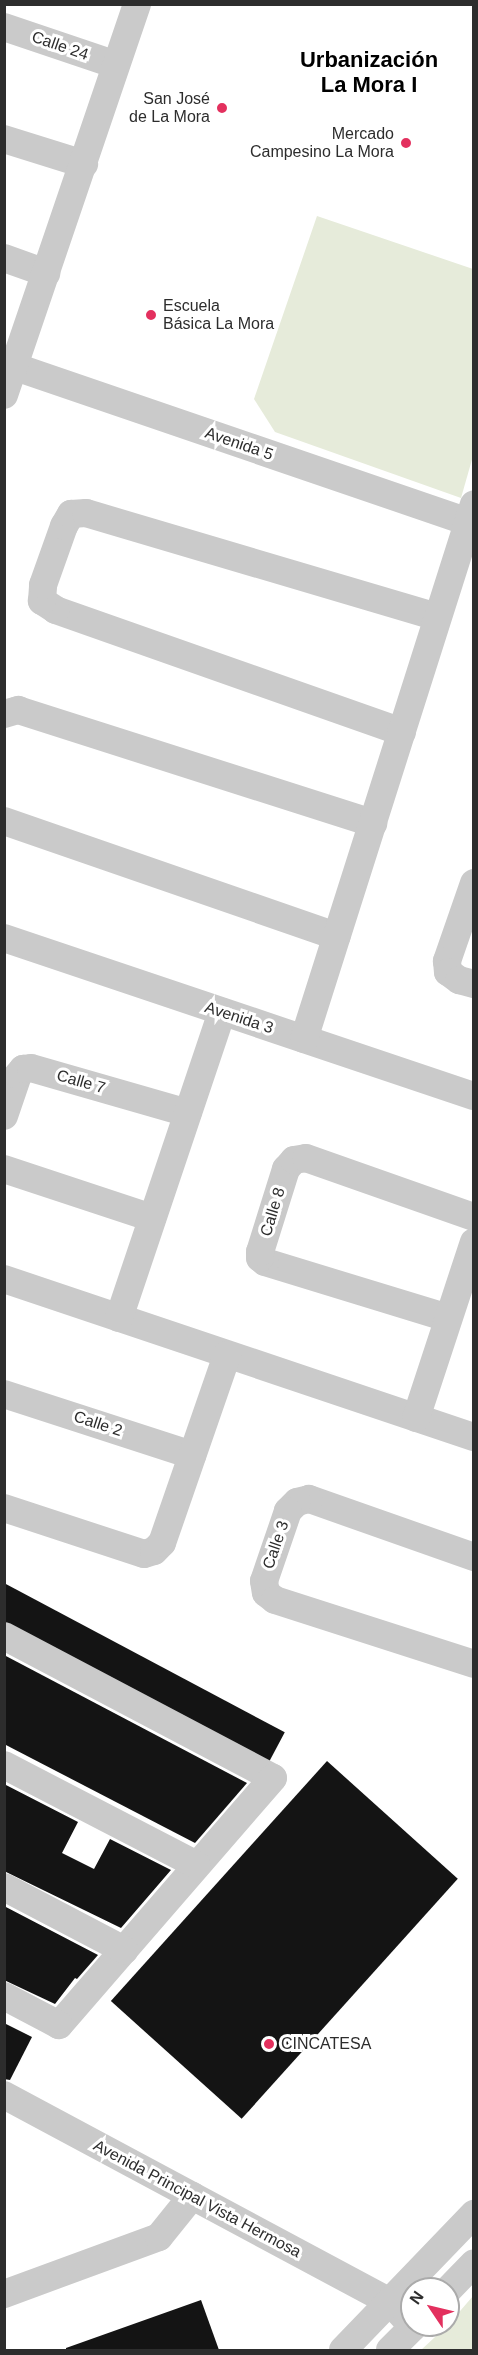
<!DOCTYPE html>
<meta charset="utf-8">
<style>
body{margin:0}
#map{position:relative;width:478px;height:2355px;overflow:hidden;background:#fff;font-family:Helvetica,sans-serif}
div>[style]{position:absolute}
.green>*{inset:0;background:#e6ebda}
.building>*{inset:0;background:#141414;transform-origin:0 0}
.minor>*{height:28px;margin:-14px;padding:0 14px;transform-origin:14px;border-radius:14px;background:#cacaca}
.dots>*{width:16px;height:16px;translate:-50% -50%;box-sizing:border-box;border:3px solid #fff;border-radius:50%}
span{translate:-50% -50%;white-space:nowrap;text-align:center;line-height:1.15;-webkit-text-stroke:6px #fff;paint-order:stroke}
.street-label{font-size:16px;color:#2d2d2d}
.poi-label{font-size:16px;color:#2d2d2d}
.right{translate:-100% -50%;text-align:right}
.left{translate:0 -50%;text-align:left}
.district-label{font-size:22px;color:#000;font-weight:700}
.frame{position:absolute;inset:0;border:6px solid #2d2d2d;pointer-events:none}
.north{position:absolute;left:400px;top:2277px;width:60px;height:60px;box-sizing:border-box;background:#fff;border:2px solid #ababab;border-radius:50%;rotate:305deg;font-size:16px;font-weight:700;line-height:24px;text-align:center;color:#2d2d2d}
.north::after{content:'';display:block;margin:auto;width:21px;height:27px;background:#e3305e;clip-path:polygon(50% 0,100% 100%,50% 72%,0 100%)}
</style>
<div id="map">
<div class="green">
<div style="clip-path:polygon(317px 216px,473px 269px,473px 456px,461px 498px,275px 432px,254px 399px)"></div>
<div style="clip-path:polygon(473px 2296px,473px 2350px,421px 2350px,448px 2325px)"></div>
</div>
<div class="building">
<div style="left:4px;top:1583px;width:318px;height:37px;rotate:28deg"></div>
<div style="clip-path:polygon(4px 1655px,247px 1783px,195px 1843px,4px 1744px)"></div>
<div style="left:327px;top:1761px;width:176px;height:323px;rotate:42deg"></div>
<div style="clip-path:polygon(4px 1784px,78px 1822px,62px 1853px,94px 1869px,110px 1839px,171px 1870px,121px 1928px,4px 1871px)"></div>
<div style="clip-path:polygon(4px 1906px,98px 1955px,77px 1979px,75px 1978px,55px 2004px,4px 1980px)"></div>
<div style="clip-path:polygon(4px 2023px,32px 2037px,10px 2080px,4px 2079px)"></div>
<div style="clip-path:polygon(201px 2300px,219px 2350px,66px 2350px,66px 2348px)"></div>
</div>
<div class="minor">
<div style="left:4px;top:27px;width:118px;rotate:18.7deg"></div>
<div style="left:4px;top:139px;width:84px;rotate:17.4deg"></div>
<div style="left:4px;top:258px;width:45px;rotate:19.7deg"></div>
<div style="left:4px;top:363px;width:497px;rotate:18.9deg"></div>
<div style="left:4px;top:395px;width:413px;rotate:-71.2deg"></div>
<div style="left:4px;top:714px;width:15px;rotate:-16deg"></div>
<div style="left:18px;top:710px;width:373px;rotate:17.7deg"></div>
<div style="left:402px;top:732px;width:367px;rotate:-160.6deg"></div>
<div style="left:56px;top:610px;width:17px;rotate:-147deg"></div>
<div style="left:42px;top:601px;width:16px;rotate:-86deg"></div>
<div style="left:43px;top:585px;width:63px;rotate:-70.4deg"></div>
<div style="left:64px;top:526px;width:14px;rotate:-60deg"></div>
<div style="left:71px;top:514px;width:15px;rotate:-4deg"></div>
<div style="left:86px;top:513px;width:366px;rotate:16.5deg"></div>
<div style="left:4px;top:821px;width:352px;rotate:19.1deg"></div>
<div style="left:474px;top:883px;width:83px;rotate:109.1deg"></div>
<div style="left:447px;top:961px;width:11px;rotate:85deg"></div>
<div style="left:448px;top:972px;width:14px;rotate:36deg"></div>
<div style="left:459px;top:980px;width:16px;rotate:15deg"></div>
<div style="left:4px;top:938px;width:496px;rotate:18.6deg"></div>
<div style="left:304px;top:1039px;width:561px;rotate:-72.37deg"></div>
<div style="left:4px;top:1116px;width:43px;rotate:-71.1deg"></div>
<div style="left:18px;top:1075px;width:8px;rotate:-50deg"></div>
<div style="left:23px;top:1069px;width:8px;rotate:-7deg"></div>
<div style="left:31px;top:1068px;width:163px;rotate:16deg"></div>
<div style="left:4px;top:1169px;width:156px;rotate:18.3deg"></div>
<div style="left:4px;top:1279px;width:496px;rotate:18.6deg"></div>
<div style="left:119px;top:1318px;width:323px;rotate:-71.4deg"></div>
<div style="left:448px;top:1318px;width:191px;rotate:-163deg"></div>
<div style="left:265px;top:1262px;width:6px;rotate:-141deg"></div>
<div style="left:260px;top:1258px;width:6px;rotate:-90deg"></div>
<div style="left:260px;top:1252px;width:87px;rotate:-72.6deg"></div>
<div style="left:286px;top:1169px;width:12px;rotate:-48deg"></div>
<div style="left:294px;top:1160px;width:12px;rotate:-9deg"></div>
<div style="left:306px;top:1158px;width:178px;rotate:19.4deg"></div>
<div style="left:4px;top:1394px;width:198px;rotate:18deg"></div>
<div style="left:416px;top:1418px;width:185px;rotate:-71.8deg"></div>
<div style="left:4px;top:1508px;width:147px;rotate:18.2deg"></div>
<div style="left:144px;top:1554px;width:10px;rotate:-17deg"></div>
<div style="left:154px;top:1551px;width:11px;rotate:-45deg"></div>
<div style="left:162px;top:1543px;width:199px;rotate:-70.9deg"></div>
<div style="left:474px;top:1557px;width:175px;rotate:-160.6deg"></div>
<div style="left:309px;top:1499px;width:12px;rotate:166deg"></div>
<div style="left:297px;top:1502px;width:13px;rotate:135deg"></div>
<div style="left:288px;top:1511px;width:74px;rotate:108.9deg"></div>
<div style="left:264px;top:1581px;width:12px;rotate:81deg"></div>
<div style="left:266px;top:1593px;width:11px;rotate:38deg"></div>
<div style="left:275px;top:1600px;width:209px;rotate:17.8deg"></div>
<div style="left:4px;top:1636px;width:304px;rotate:27.8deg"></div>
<div style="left:273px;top:1778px;width:327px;rotate:130.9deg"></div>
<div style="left:59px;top:2025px;width:62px;rotate:-152.2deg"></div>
<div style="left:4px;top:1765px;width:217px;rotate:27.4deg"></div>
<div style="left:4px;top:1887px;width:136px;rotate:27.7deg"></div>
<div style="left:4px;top:2095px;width:438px;rotate:28.2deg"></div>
<div style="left:390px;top:2302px;width:34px;rotate:47deg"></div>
<div style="left:448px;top:2290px;width:37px;rotate:-46deg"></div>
<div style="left:4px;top:2294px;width:165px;rotate:-20.2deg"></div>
<div style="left:159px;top:2237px;width:53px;rotate:-51.2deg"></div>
<div style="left:343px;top:2350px;width:189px;rotate:-46.1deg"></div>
<div style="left:390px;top:2350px;width:35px;rotate:-45deg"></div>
</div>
<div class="dots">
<div style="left:222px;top:108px;background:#e3305e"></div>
<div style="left:406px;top:143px;background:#e3305e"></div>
<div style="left:151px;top:315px;background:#e3305e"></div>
<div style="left:269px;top:2044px;background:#e3305e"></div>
</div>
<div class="street-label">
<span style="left:60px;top:46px;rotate:19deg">Calle 24</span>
<span style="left:239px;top:444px;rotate:19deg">Avenida 5</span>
<span style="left:239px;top:1018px;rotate:18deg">Avenida 3</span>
<span style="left:81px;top:1082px;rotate:16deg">Calle 7</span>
<span style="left:273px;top:1212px;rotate:-73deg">Calle 8</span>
<span style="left:98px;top:1424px;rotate:18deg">Calle 2</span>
<span style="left:276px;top:1545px;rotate:-71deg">Calle 3</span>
<span style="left:197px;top:2199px;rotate:28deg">Avenida Principal Vista Hermosa</span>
</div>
<div class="poi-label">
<span class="right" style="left:210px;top:108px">San José<br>de La Mora</span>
<span class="right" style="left:394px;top:143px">Mercado<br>Campesino La Mora</span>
<span class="left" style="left:163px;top:315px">Escuela<br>Básica La Mora</span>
<span class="left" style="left:281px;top:2044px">CINCATESA</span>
</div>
<div class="district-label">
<span style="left:369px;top:72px">Urbanización<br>La Mora I</span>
</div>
<div class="frame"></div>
<div class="north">N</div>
</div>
